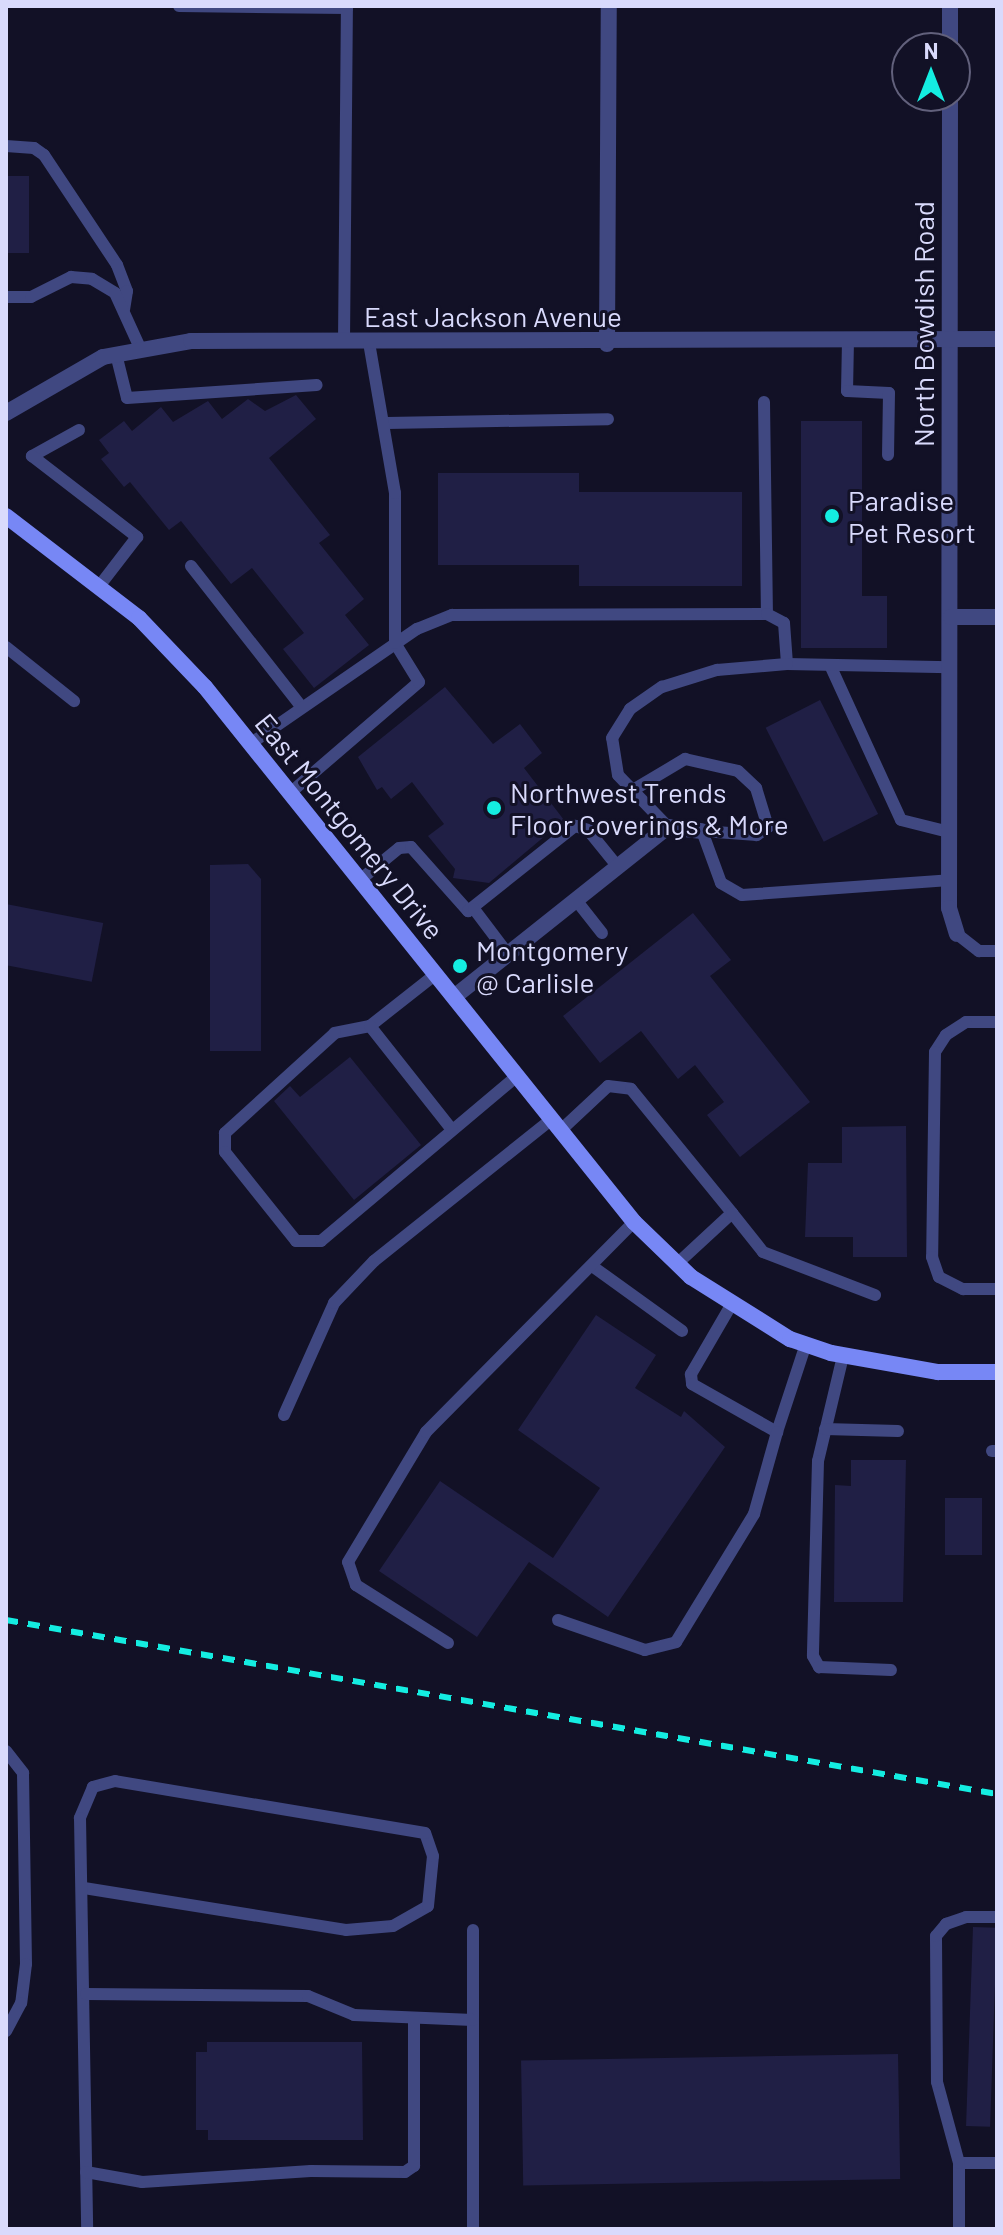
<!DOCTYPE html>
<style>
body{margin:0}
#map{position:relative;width:1003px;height:2235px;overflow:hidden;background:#121126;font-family:Barlow,sans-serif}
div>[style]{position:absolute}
.building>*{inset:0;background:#201f45;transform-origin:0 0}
.service>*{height:12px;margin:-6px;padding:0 6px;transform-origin:6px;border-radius:6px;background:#404881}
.minor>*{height:16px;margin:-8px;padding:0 8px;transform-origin:8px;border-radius:8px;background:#404881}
.secondary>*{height:16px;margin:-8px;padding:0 8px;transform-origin:8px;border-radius:8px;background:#7787f5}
.rail>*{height:6px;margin-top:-3px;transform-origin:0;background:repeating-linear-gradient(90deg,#14ede1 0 12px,transparent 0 22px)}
.dots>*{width:22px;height:22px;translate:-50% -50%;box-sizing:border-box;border:4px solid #121126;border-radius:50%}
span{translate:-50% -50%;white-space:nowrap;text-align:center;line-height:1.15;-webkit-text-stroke:6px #121126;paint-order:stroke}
.street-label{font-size:28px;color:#d9dafc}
.poi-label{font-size:28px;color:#d9dafc}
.left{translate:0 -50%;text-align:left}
.frame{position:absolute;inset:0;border:8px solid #d9dafc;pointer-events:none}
.north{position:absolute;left:891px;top:32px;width:80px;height:80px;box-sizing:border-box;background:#121126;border:2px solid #62617c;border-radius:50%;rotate:0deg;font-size:22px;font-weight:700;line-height:32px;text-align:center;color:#d9dafc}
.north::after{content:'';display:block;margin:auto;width:28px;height:36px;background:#14ede1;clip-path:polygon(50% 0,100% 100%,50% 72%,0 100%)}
</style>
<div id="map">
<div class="building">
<div style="left:6px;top:176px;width:23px;height:77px"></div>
<div style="clip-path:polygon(296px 395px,316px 419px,269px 458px,330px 535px,319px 543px,364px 599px,345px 615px,369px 645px,314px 688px,283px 649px,304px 633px,252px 568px,231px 584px,181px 521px,169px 530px,130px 482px,124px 487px,101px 459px,109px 453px,99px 440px,124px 421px,132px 431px,161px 407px,173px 422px,208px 401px,222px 419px,248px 399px,265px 411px)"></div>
<div style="clip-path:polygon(801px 421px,862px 421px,862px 596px,887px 596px,887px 648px,801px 648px)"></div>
<div style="clip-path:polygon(438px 473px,579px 473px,579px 492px,742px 492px,742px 586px,579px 586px,579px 565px,438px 565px)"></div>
<div style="clip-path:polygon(445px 687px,493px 744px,520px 724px,542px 753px,524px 768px,564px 820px,489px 883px,453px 878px,455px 869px,428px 836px,444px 824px,412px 782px,391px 799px,382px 787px,377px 790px,358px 757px)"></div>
<div style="left:820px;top:700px;width:128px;height:61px;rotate:63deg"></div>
<div style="clip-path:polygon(248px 864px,261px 879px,261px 1051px,210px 1051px,210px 865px)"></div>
<div style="left:6px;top:904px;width:99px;height:60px;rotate:11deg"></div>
<div style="clip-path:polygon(693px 913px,731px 960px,710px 976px,810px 1102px,740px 1157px,707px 1115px,724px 1102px,695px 1065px,678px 1079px,641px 1031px,600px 1063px,563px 1016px)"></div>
<div style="clip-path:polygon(350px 1057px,421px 1145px,354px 1200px,274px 1101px,290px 1086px,300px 1097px)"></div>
<div style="clip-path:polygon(906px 1126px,907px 1257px,853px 1257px,853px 1237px,805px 1237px,808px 1163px,842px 1163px,842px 1127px)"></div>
<div style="clip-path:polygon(596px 1315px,656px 1355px,635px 1388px,681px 1417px,684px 1411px,725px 1447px,608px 1617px,529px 1562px,477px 1637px,379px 1571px,440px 1481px,553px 1558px,600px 1488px,518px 1430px)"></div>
<div style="clip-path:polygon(851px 1460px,906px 1460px,903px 1602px,834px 1602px,835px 1485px,851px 1486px)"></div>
<div style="left:945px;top:1498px;width:37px;height:57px"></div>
<div style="left:973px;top:1927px;width:24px;height:199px;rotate:2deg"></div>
<div style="clip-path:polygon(207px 2042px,362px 2042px,363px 2140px,208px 2140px,208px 2130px,196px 2130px,196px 2052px,207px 2052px)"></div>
<div style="left:898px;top:2054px;width:125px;height:377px;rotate:89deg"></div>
</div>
<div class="service">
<div style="left:179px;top:6px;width:168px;rotate:0.7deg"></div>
<div style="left:6px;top:146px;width:28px;rotate:4deg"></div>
<div style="left:34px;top:148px;width:12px;rotate:35deg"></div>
<div style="left:44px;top:155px;width:132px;rotate:56.4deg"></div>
<div style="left:117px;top:265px;width:28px;rotate:69deg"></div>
<div style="left:127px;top:291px;width:18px;rotate:99deg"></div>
<div style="left:6px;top:297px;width:25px"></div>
<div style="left:31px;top:297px;width:45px;rotate:-26.6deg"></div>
<div style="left:71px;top:277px;width:21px;rotate:5deg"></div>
<div style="left:92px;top:279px;width:27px;rotate:31deg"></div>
<div style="left:115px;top:293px;width:63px;rotate:65.5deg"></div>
<div style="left:848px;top:340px;width:51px;rotate:91.1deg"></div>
<div style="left:847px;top:391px;width:42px;rotate:2.7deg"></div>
<div style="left:889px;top:393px;width:62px;rotate:90.9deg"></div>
<div style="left:344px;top:342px;width:336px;rotate:-89.5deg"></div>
<div style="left:116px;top:354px;width:45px;rotate:76deg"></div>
<div style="left:127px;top:398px;width:190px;rotate:-3.9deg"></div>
<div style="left:764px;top:402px;width:212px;rotate:89.2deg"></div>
<div style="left:387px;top:423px;width:221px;rotate:-1deg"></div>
<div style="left:79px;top:430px;width:54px;rotate:151deg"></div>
<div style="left:32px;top:456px;width:133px;rotate:37.6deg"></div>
<div style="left:137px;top:537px;width:61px;rotate:127.6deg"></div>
<div style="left:191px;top:566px;width:177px;rotate:51.9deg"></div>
<div style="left:6px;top:647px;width:87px;rotate:38.5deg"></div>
<div style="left:830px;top:665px;width:170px;rotate:65.4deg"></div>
<div style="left:901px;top:820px;width:49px;rotate:14deg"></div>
<div style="left:250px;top:744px;width:203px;rotate:-34.6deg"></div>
<div style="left:417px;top:629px;width:38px;rotate:-22deg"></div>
<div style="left:452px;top:615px;width:315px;rotate:-0.2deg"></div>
<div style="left:767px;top:614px;width:19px;rotate:28deg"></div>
<div style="left:784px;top:623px;width:41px;rotate:85.8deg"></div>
<div style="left:787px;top:664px;width:163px;rotate:1.1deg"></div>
<div style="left:633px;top:790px;width:61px;rotate:-30.8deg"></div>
<div style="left:685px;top:759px;width:54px;rotate:12.8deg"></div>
<div style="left:738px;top:771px;width:25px;rotate:43deg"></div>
<div style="left:756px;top:788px;width:41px;rotate:72.9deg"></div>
<div style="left:768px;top:827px;width:14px;rotate:144deg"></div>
<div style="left:757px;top:835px;width:55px;rotate:-175.8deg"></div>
<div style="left:702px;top:831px;width:55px;rotate:69.9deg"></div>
<div style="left:721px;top:883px;width:24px;rotate:30deg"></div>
<div style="left:742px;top:895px;width:208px;rotate:-4.1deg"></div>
<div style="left:290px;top:793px;width:170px;rotate:-40.7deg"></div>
<div style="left:419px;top:682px;width:46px;rotate:-121.6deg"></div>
<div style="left:395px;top:643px;width:150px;rotate:-90deg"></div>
<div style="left:395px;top:493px;width:153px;rotate:-99.8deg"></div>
<div style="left:668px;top:827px;width:72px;rotate:-133.9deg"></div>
<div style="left:618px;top:775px;width:37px;rotate:-99deg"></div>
<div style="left:612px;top:738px;width:34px;rotate:-58deg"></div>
<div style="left:630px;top:709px;width:39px;rotate:-35deg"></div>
<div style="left:662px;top:687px;width:58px;rotate:-17.2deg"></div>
<div style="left:717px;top:670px;width:70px;rotate:-4.9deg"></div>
<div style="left:360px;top:880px;width:50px;rotate:-39.4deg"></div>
<div style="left:399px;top:848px;width:12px;rotate:-5deg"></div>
<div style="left:411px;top:847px;width:86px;rotate:48.3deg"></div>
<div style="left:468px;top:911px;width:137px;rotate:-38.5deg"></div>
<div style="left:575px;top:826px;width:14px;rotate:17deg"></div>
<div style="left:588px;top:830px;width:48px;rotate:51deg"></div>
<div style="left:576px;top:900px;width:42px;rotate:51.8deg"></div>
<div style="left:474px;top:909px;width:56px;rotate:52.9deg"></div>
<div style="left:957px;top:934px;width:28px;rotate:38deg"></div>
<div style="left:979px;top:951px;width:18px"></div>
<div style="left:436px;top:974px;width:84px;rotate:141.8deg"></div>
<div style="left:370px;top:1026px;width:36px;rotate:169deg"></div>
<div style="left:335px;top:1033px;width:149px;rotate:137.7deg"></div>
<div style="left:225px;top:1133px;width:19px;rotate:90deg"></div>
<div style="left:225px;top:1152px;width:114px;rotate:51.4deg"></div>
<div style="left:296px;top:1241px;width:25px"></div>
<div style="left:321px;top:1241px;width:256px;rotate:-40.1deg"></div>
<div style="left:997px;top:1022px;width:31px;rotate:180deg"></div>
<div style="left:966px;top:1022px;width:24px;rotate:147deg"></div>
<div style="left:946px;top:1035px;width:20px;rotate:123deg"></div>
<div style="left:935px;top:1052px;width:205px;rotate:90.8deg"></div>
<div style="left:932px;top:1257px;width:21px;rotate:71deg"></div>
<div style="left:939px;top:1277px;width:27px;rotate:27deg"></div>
<div style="left:963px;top:1289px;width:34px"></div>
<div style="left:370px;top:1026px;width:132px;rotate:51.7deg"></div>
<div style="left:561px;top:1130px;width:64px;rotate:-43.1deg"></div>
<div style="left:608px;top:1086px;width:23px;rotate:7deg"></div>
<div style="left:631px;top:1089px;width:160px;rotate:50.8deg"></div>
<div style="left:732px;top:1213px;width:75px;rotate:137.2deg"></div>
<div style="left:732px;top:1213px;width:50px;rotate:51.5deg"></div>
<div style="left:763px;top:1252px;width:120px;rotate:21deg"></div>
<div style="left:592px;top:1266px;width:111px;rotate:35.8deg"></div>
<div style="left:730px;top:1307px;width:78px;rotate:120.2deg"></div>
<div style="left:691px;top:1374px;width:10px;rotate:84deg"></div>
<div style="left:692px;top:1384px;width:98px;rotate:29.5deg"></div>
<div style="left:777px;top:1432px;width:93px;rotate:-71.8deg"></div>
<div style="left:843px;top:1356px;width:108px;rotate:103.4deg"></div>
<div style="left:818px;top:1461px;width:195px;rotate:91.5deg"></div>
<div style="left:813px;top:1656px;width:13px;rotate:61deg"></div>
<div style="left:819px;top:1667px;width:72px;rotate:2.4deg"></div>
<div style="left:284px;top:1415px;width:123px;rotate:-65.9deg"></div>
<div style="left:334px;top:1303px;width:58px;rotate:-46.4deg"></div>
<div style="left:374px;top:1261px;width:228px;rotate:-38.6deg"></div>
<div style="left:825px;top:1429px;width:73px;rotate:1.6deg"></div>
<div style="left:992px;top:1451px;width:5px"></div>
<div style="left:558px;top:1620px;width:92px;rotate:19deg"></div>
<div style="left:645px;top:1650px;width:32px;rotate:-14deg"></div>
<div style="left:676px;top:1642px;width:150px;rotate:-58.6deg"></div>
<div style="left:754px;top:1514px;width:85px;rotate:-74.3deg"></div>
<div style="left:448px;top:1643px;width:109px;rotate:-147.8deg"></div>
<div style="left:356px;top:1585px;width:24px;rotate:-109deg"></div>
<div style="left:348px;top:1562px;width:152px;rotate:-59deg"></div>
<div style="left:426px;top:1432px;width:296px;rotate:-45.3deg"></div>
<div style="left:6px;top:1751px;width:28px;rotate:52deg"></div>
<div style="left:23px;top:1773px;width:191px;rotate:89.1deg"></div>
<div style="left:26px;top:1964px;width:39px;rotate:97deg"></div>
<div style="left:21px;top:2003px;width:32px;rotate:118deg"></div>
<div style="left:84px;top:1888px;width:265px;rotate:9.1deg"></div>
<div style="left:346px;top:1930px;width:47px;rotate:-4.9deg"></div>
<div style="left:393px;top:1926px;width:40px;rotate:-29.7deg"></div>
<div style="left:428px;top:1906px;width:50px;rotate:-84.3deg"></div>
<div style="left:433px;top:1856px;width:24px;rotate:-109deg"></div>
<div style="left:425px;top:1833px;width:314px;rotate:-170.5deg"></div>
<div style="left:115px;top:1781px;width:23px;rotate:165deg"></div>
<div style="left:93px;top:1787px;width:34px;rotate:113deg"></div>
<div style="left:80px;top:1818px;width:411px;rotate:89deg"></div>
<div style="left:473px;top:1930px;width:299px;rotate:90deg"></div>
<div style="left:86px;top:1994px;width:222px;rotate:0.5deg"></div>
<div style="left:308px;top:1996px;width:50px;rotate:22.4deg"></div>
<div style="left:354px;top:2015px;width:119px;rotate:2.4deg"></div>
<div style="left:959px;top:2163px;width:38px"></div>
<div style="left:86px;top:2172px;width:57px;rotate:10.1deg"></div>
<div style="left:142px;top:2182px;width:169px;rotate:-3.7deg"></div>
<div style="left:311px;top:2171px;width:94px;rotate:0.6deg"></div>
<div style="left:405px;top:2172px;width:11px;rotate:-34deg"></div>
<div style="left:414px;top:2166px;width:148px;rotate:-90deg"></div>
<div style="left:959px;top:2229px;width:66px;rotate:-90deg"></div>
<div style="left:959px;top:2163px;width:84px;rotate:-105.2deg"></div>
<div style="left:937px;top:2082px;width:146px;rotate:-90.4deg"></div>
<div style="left:936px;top:1936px;width:16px;rotate:-50deg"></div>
<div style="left:946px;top:1924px;width:21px;rotate:-19deg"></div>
<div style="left:966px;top:1917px;width:31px"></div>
</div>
<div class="minor">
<div style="left:950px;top:48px;width:42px;rotate:-90deg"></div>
<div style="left:950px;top:96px;width:812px;rotate:90.07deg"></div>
<div style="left:949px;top:908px;width:27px;rotate:73deg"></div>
<div style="left:607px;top:344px;width:338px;rotate:-89.7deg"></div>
<div style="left:6px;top:413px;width:112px;rotate:-30deg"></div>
<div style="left:103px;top:357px;width:89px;rotate:-10.3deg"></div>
<div style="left:191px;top:341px;width:806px;rotate:-0.14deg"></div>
<div style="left:951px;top:617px;width:46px"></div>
<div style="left:454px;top:997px;width:273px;rotate:-38.5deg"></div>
<div style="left:668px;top:827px;width:34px;rotate:7deg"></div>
</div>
<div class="secondary">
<div style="left:6px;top:516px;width:168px;rotate:37.5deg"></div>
<div style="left:139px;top:618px;width:95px;rotate:46.3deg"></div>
<div style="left:205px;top:687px;width:686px;rotate:51.27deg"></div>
<div style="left:634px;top:1222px;width:79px;rotate:44deg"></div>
<div style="left:691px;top:1277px;width:117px;rotate:32.1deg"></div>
<div style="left:790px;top:1339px;width:43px;rotate:18.9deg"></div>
<div style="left:831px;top:1353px;width:109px;rotate:10.1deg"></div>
<div style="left:938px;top:1372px;width:59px"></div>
</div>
<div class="rail">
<div style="left:6px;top:1620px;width:1006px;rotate:9.96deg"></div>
</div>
<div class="dots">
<div style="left:832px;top:516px;background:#14ede1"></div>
<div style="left:494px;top:808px;background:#14ede1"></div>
<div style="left:460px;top:966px;background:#14ede1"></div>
</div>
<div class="street-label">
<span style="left:493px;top:316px">East Jackson Avenue</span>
<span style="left:923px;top:324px;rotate:-90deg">North Bowdish Road</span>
<span style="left:350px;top:826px;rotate:51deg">East Montgomery Drive</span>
</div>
<div class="poi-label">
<span class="left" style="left:848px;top:516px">Paradise<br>Pet Resort</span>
<span class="left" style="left:510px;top:808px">Northwest Trends<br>Floor Coverings &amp; More</span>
<span class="left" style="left:476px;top:966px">Montgomery<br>@ Carlisle</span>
</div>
<div class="frame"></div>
<div class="north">N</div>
</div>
